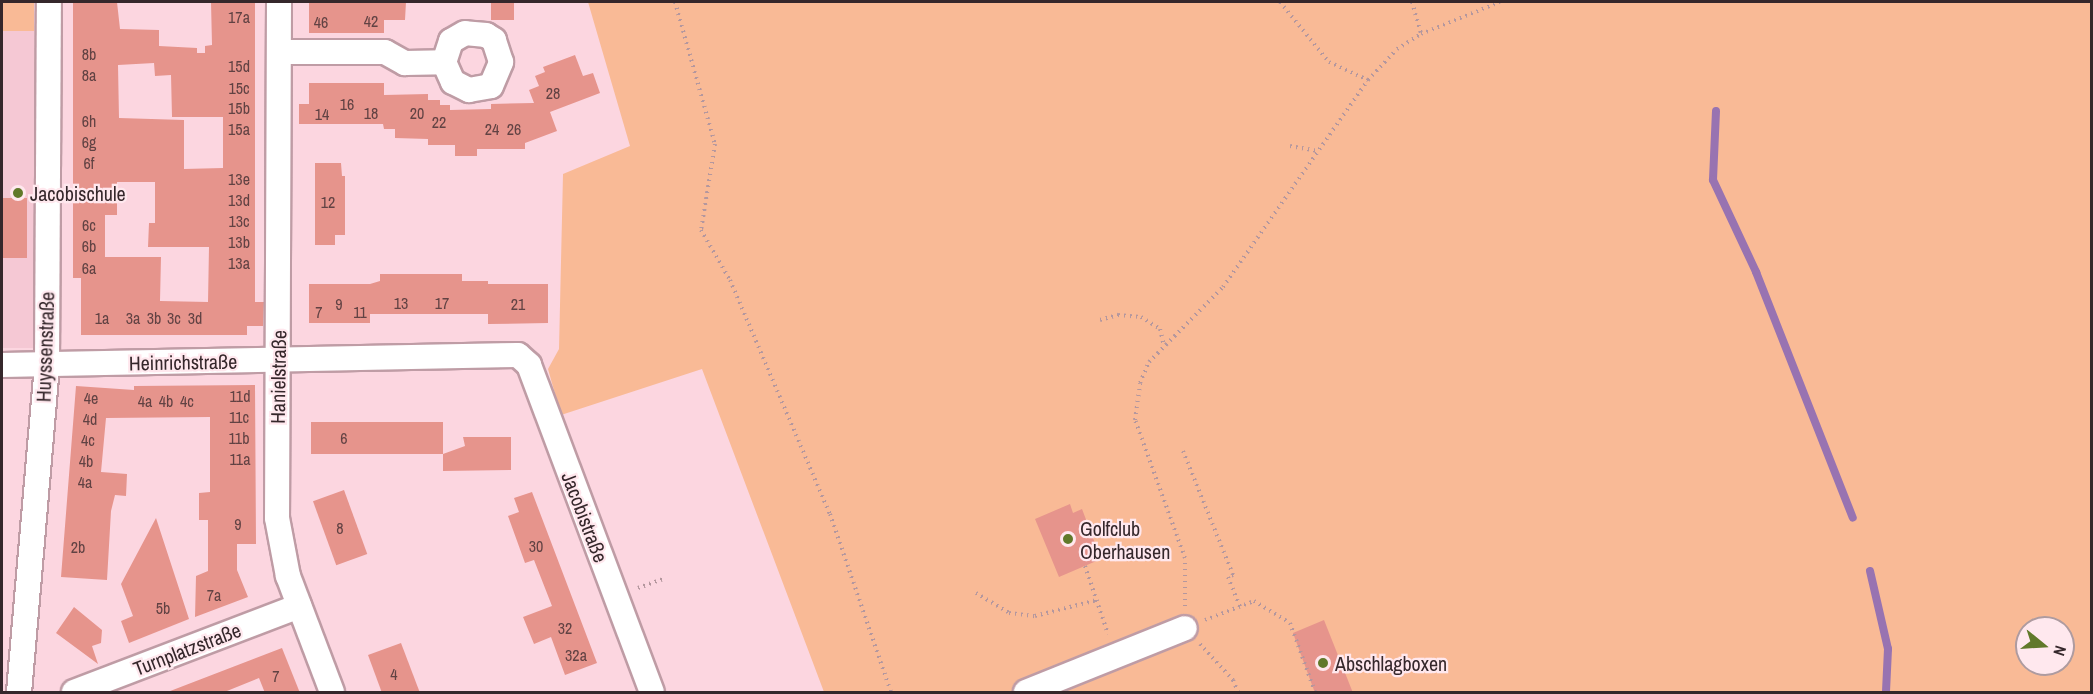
<!DOCTYPE html>
<meta charset="utf-8">
<style>
body{margin:0}
#map{position:relative;width:2093px;height:694px;overflow:hidden;background:#fcd6e0;font-family:"Archivo Narrow",sans-serif}
div>[style]{position:absolute}
.built>*{inset:0;background:#f5c8d4;transform-origin:0 0}
.green>*{inset:0;background:#f9ba96;transform-origin:0 0}
.stream>*{height:8px;margin:-4px;padding:0 4px;transform-origin:4px;border-radius:4px;background:#9873b1}
.building>*{inset:0;background:#e6948c;transform-origin:0 0}
.path>*{height:4px;margin-top:-2px;transform-origin:0;background:repeating-linear-gradient(90deg,#b4979e 0 1.5px,transparent 0 6px)}
.roads{filter:drop-shadow(2px 0 #bf9ca5) drop-shadow(-2px 0 #bf9ca5) drop-shadow(0 2px #bf9ca5) drop-shadow(0 -2px #bf9ca5)}
.minor>*{height:24px;margin:-12px;padding:0 12px;transform-origin:12px;border-radius:12px;background:#fff}
.dots>*{width:16px;height:16px;translate:-50% -50%;box-sizing:border-box;border:3px solid #ffe8ee;border-radius:50%}
span{translate:-50% -50%;white-space:nowrap;text-align:center;line-height:1.15;-webkit-text-stroke:4.5px #ffe8ee;paint-order:stroke}
.number-label{font-size:16px;color:#614243}
.number-label span{-webkit-text-stroke-width:0}
.poi-label{font-size:20px;color:#35272b}
.left{translate:0 -50%;text-align:left}
.street-label{font-size:20px;color:#35272b}
.frame{position:absolute;inset:0;border:3px solid #35272b;pointer-events:none}
.north{position:absolute;left:2015px;top:616px;width:60px;height:60px;box-sizing:border-box;background:#ffe8ee;border:2px solid #ae9ba0;border-radius:50%;rotate:108deg;font-size:16px;font-weight:700;line-height:24px;text-align:center;color:#35272b}
.north::after{content:'';display:block;margin:auto;width:21px;height:27px;background:#61792a;clip-path:polygon(50% 0,100% 100%,50% 72%,0 100%)}
</style>
<div id="map">
<div class="built">
<div style="left:2px;top:2px;width:32px;height:346px"></div>
</div>
<div class="green">
<div style="left:2px;top:2px;width:32px;height:29px"></div>
<div style="clip-path:polygon(evenodd,588px 2px,2091px 2px,2091px 692px,824px 692px,702px 369px,561px 415px,548px 369px,559px 349px,563px 174px,630px 146px,588px 2px,2027px 628px,2063px 628px,2063px 664px,2027px 664px,2027px 628px)"></div>
</div>
<div class="stream">
<div style="left:1716px;top:111px;width:69px;rotate:92.5deg"></div>
<div style="left:1713px;top:180px;width:102px;rotate:64.9deg"></div>
<div style="left:1756px;top:272px;width:264px;rotate:68.5deg"></div>
<div style="left:1870px;top:571px;width:80px;rotate:77deg"></div>
<div style="left:1888px;top:649px;width:43px;rotate:92.7deg"></div>
</div>
<div class="building">
<div style="clip-path:polygon(evenodd,73px 2px,117px 2px,120px 29px,159px 30px,159px 46px,197px 48px,197px 53px,205px 53px,205px 46px,212px 45px,211px 2px,255px 2px,255px 302px,264px 302px,263px 326px,247px 326px,247px 335px,81px 335px,81px 278px,73px 278px,73px 2px,154px 63px,155px 76px,171px 75px,172px 117px,223px 117px,223px 168px,184px 169px,184px 120px,119px 118px,118px 65px,154px 63px,73px 2px,117px 182px,155px 182px,155px 223px,149px 223px,148px 247px,209px 247px,208px 302px,160px 301px,161px 257px,105px 257px,105px 215px,117px 215px,117px 182px)"></div>
<div style="clip-path:polygon(309px 2px,406px 2px,405px 20px,384px 20px,384px 33px,309px 33px)"></div>
<div style="left:491px;top:2px;width:23px;height:18px"></div>
<div style="clip-path:polygon(575px 55px,583px 76px,593px 73px,600px 93px,550px 112px,557px 131px,525px 143px,525px 149px,477px 149px,477px 156px,455px 156px,455px 145px,428px 145px,428px 139px,395px 138px,395px 129px,384px 129px,383px 124px,299px 124px,299px 104px,309px 104px,309px 83px,384px 83px,384px 95px,428px 94px,428px 100px,440px 100px,440px 105px,450px 105px,450px 110px,491px 109px,491px 104px,534px 103px,529px 90px,539px 86px,535px 76px,545px 72px,543px 67px)"></div>
<div style="clip-path:polygon(315px 163px,341px 163px,342px 176px,345px 176px,345px 235px,335px 235px,335px 245px,315px 245px)"></div>
<div style="left:2px;top:198px;width:25px;height:60px"></div>
<div style="clip-path:polygon(380px 274px,462px 274px,462px 281px,488px 281px,488px 284px,548px 284px,548px 323px,488px 324px,488px 314px,370px 314px,370px 323px,309px 323px,309px 284px,370px 284px,380px 281px)"></div>
<div style="clip-path:polygon(255px 385px,256px 544px,237px 544px,237px 570px,248px 597px,195px 617px,196px 576px,208px 571px,208px 520px,199px 520px,199px 493px,210px 492px,210px 417px,106px 418px,101px 472px,127px 474px,126px 496px,115px 495px,111px 511px,107px 580px,61px 577px,76px 386px,134px 390px,134px 386px)"></div>
<div style="left:311px;top:422px;width:132px;height:32px"></div>
<div style="clip-path:polygon(463px 437px,511px 437px,511px 470px,443px 471px,443px 454px,465px 446px)"></div>
<div style="left:344px;top:490px;width:68px;height:33px;rotate:70deg"></div>
<div style="clip-path:polygon(532px 492px,597px 663px,565px 675px,551px 637px,534px 644px,523px 617px,552px 606px,534px 560px,525px 563px,508px 516px,519px 512px,514px 498px)"></div>
<div style="clip-path:polygon(1070px 504px,1073px 513px,1082px 509px,1101px 559px,1059px 577px,1035px 519px)"></div>
<div style="clip-path:polygon(156px 518px,189px 619px,129px 643px,121px 621px,133px 616px,121px 584px)"></div>
<div style="clip-path:polygon(74px 607px,102px 630px,101px 643px,92px 646px,98px 664px,56px 633px)"></div>
<div style="clip-path:polygon(1324px 620px,1353px 693px,1315px 693px,1293px 633px)"></div>
<div style="clip-path:polygon(401px 643px,420px 693px,382px 693px,368px 655px)"></div>
<div style="clip-path:polygon(282px 648px,300px 693px,265px 693px,259px 678px,222px 693px,165px 693px)"></div>
</div>
<div class="path">
<div style="left:675px;top:2px;width:148px;rotate:74.3deg"></div>
<div style="left:715px;top:144px;width:87px;rotate:99.2deg"></div>
<div style="left:701px;top:230px;width:58px;rotate:59.9deg"></div>
<div style="left:730px;top:280px;width:254px;rotate:66.9deg"></div>
<div style="left:830px;top:514px;width:188px;rotate:71.1deg"></div>
<div style="left:1280px;top:2px;width:77px;rotate:50.8deg"></div>
<div style="left:1329px;top:62px;width:43px;rotate:24.8deg"></div>
<div style="left:1412px;top:2px;width:33px;rotate:74deg"></div>
<div style="left:1290px;top:146px;width:27px;rotate:10deg"></div>
<div style="left:1100px;top:320px;width:19px;rotate:-16deg"></div>
<div style="left:1118px;top:315px;width:23px;rotate:5deg"></div>
<div style="left:1141px;top:317px;width:22px;rotate:32deg"></div>
<div style="left:1160px;top:329px;width:17px;rotate:77deg"></div>
<div style="left:1183px;top:451px;width:134px;rotate:68deg"></div>
<div style="left:1233px;top:575px;width:5px;rotate:158deg"></div>
<div style="left:1228px;top:577px;width:32px;rotate:68deg"></div>
<div style="left:1085px;top:566px;width:72px;rotate:71.3deg"></div>
<div style="left:638px;top:588px;width:27px;rotate:-20deg"></div>
<div style="left:976px;top:593px;width:39px;rotate:31deg"></div>
<div style="left:1009px;top:613px;width:26px;rotate:7deg"></div>
<div style="left:1035px;top:616px;width:64px;rotate:-14.5deg"></div>
<div style="left:1185px;top:606px;width:48px;rotate:-90deg"></div>
<div style="left:1185px;top:558px;width:147px;rotate:-109.9deg"></div>
<div style="left:1135px;top:420px;width:37px;rotate:-82deg"></div>
<div style="left:1140px;top:383px;width:23px;rotate:-67deg"></div>
<div style="left:1149px;top:362px;width:105px;rotate:-45.4deg"></div>
<div style="left:1223px;top:287px;width:253px;rotate:-55deg"></div>
<div style="left:1368px;top:80px;width:42px;rotate:-46.9deg"></div>
<div style="left:1397px;top:49px;width:28px;rotate:-32deg"></div>
<div style="left:1421px;top:34px;width:85px;rotate:-22.1deg"></div>
<div style="left:1205px;top:620px;width:53px;rotate:-21.2deg"></div>
<div style="left:1254px;top:601px;width:42px;rotate:31.4deg"></div>
<div style="left:1290px;top:623px;width:73px;rotate:70.1deg"></div>
<div style="left:1200px;top:644px;width:49px;rotate:47.5deg"></div>
<div style="left:1233px;top:680px;width:13px;rotate:67deg"></div>
</div>
<div class="roads">
<div class="minor">
<div style="left:279px;top:2px;width:516px;rotate:90.22deg"></div>
<div style="left:277px;top:518px;width:59px;rotate:79.3deg"></div>
<div style="left:288px;top:576px;width:124px;rotate:69.2deg"></div>
<div style="left:279px;top:52px;width:106px"></div>
<div style="left:385px;top:52px;width:23px;rotate:29deg"></div>
<div style="left:405px;top:63px;width:39px;rotate:-1deg"></div>
<div style="left:444px;top:62px;width:22px;rotate:66deg"></div>
<div style="left:453px;top:82px;width:18px;rotate:27deg"></div>
<div style="left:469px;top:90px;width:22px;rotate:-10deg"></div>
<div style="left:491px;top:86px;width:26px;rotate:-67deg"></div>
<div style="left:501px;top:62px;width:23px;rotate:-108deg"></div>
<div style="left:494px;top:40px;width:9px;rotate:-148deg"></div>
<div style="left:486px;top:35px;width:21px;rotate:-175deg"></div>
<div style="left:465px;top:33px;width:16px;rotate:150deg"></div>
<div style="left:451px;top:41px;width:22px;rotate:108deg"></div>
<div style="left:2px;top:365px;width:516px;rotate:-1.11deg"></div>
<div style="left:518px;top:355px;width:15px;rotate:42deg"></div>
<div style="left:529px;top:365px;width:349px;rotate:69.4deg"></div>
<div style="left:19px;top:692px;width:329px;rotate:-85.1deg"></div>
<div style="left:47px;top:364px;width:362px;rotate:-89.7deg"></div>
<div style="left:74px;top:692px;width:241px;rotate:-20.9deg"></div>
<div style="left:1026px;top:692px;width:171px;rotate:-21.9deg"></div>
</div>
</div>
<div class="dots">
<div style="left:18px;top:193px;background:#61792a"></div>
<div style="left:1068px;top:539px;background:#61792a"></div>
<div style="left:1323px;top:663px;background:#61792a"></div>
</div>
<div class="number-label">
<span style="left:239px;top:17px">17a</span>
<span style="left:371px;top:21px">42</span>
<span style="left:321px;top:22px">46</span>
<span style="left:89px;top:54px">8b</span>
<span style="left:239px;top:66px">15d</span>
<span style="left:89px;top:75px">8a</span>
<span style="left:239px;top:88px">15c</span>
<span style="left:553px;top:93px">28</span>
<span style="left:347px;top:104px">16</span>
<span style="left:239px;top:108px">15b</span>
<span style="left:371px;top:113px">18</span>
<span style="left:417px;top:113px">20</span>
<span style="left:322px;top:114px">14</span>
<span style="left:89px;top:121px">6h</span>
<span style="left:439px;top:122px">22</span>
<span style="left:239px;top:129px">15a</span>
<span style="left:492px;top:129px">24</span>
<span style="left:514px;top:129px">26</span>
<span style="left:89px;top:142px">6g</span>
<span style="left:89px;top:163px">6f</span>
<span style="left:239px;top:179px">13e</span>
<span style="left:239px;top:200px">13d</span>
<span style="left:328px;top:202px">12</span>
<span style="left:239px;top:221px">13c</span>
<span style="left:89px;top:225px">6c</span>
<span style="left:239px;top:242px">13b</span>
<span style="left:89px;top:246px">6b</span>
<span style="left:239px;top:263px">13a</span>
<span style="left:89px;top:268px">6a</span>
<span style="left:401px;top:303px">13</span>
<span style="left:442px;top:303px">17</span>
<span style="left:339px;top:304px">9</span>
<span style="left:518px;top:304px">21</span>
<span style="left:319px;top:312px">7</span>
<span style="left:360px;top:312px">11</span>
<span style="left:102px;top:318px">1a</span>
<span style="left:133px;top:318px">3a</span>
<span style="left:154px;top:318px">3b</span>
<span style="left:174px;top:318px">3c</span>
<span style="left:195px;top:318px">3d</span>
<span style="left:240px;top:396px">11d</span>
<span style="left:91px;top:398px">4e</span>
<span style="left:145px;top:401px">4a</span>
<span style="left:166px;top:401px">4b</span>
<span style="left:187px;top:401px">4c</span>
<span style="left:239px;top:417px">11c</span>
<span style="left:90px;top:419px">4d</span>
<span style="left:239px;top:438px">11b</span>
<span style="left:344px;top:438px">6</span>
<span style="left:88px;top:440px">4c</span>
<span style="left:240px;top:459px">11a</span>
<span style="left:86px;top:461px">4b</span>
<span style="left:85px;top:482px">4a</span>
<span style="left:238px;top:524px">9</span>
<span style="left:340px;top:528px">8</span>
<span style="left:536px;top:546px">30</span>
<span style="left:78px;top:547px">2b</span>
<span style="left:214px;top:595px">7a</span>
<span style="left:163px;top:608px">5b</span>
<span style="left:565px;top:628px">32</span>
<span style="left:576px;top:655px">32a</span>
<span style="left:394px;top:674px">4</span>
<span style="left:276px;top:676px">7</span>
</div>
<div class="poi-label">
<span class="left" style="left:30px;top:193px">Jacobischule</span>
<span class="left" style="left:1080px;top:540px">Golfclub<br>Oberhausen</span>
<span class="left" style="left:1335px;top:663px">Abschlagboxen</span>
</div>
<div class="street-label">
<span style="left:45px;top:347px;rotate:-88deg">Huyssenstraße</span>
<span style="left:183px;top:362px;rotate:-1deg">Heinrichstraße</span>
<span style="left:278px;top:377px;rotate:-89deg">Hanielstraße</span>
<span style="left:585px;top:517px;rotate:69deg">Jacobistraße</span>
<span style="left:187px;top:649px;rotate:-21deg">Turnplatzstraße</span>
</div>
<div class="frame"></div>
<div class="north">N</div>
</div>
